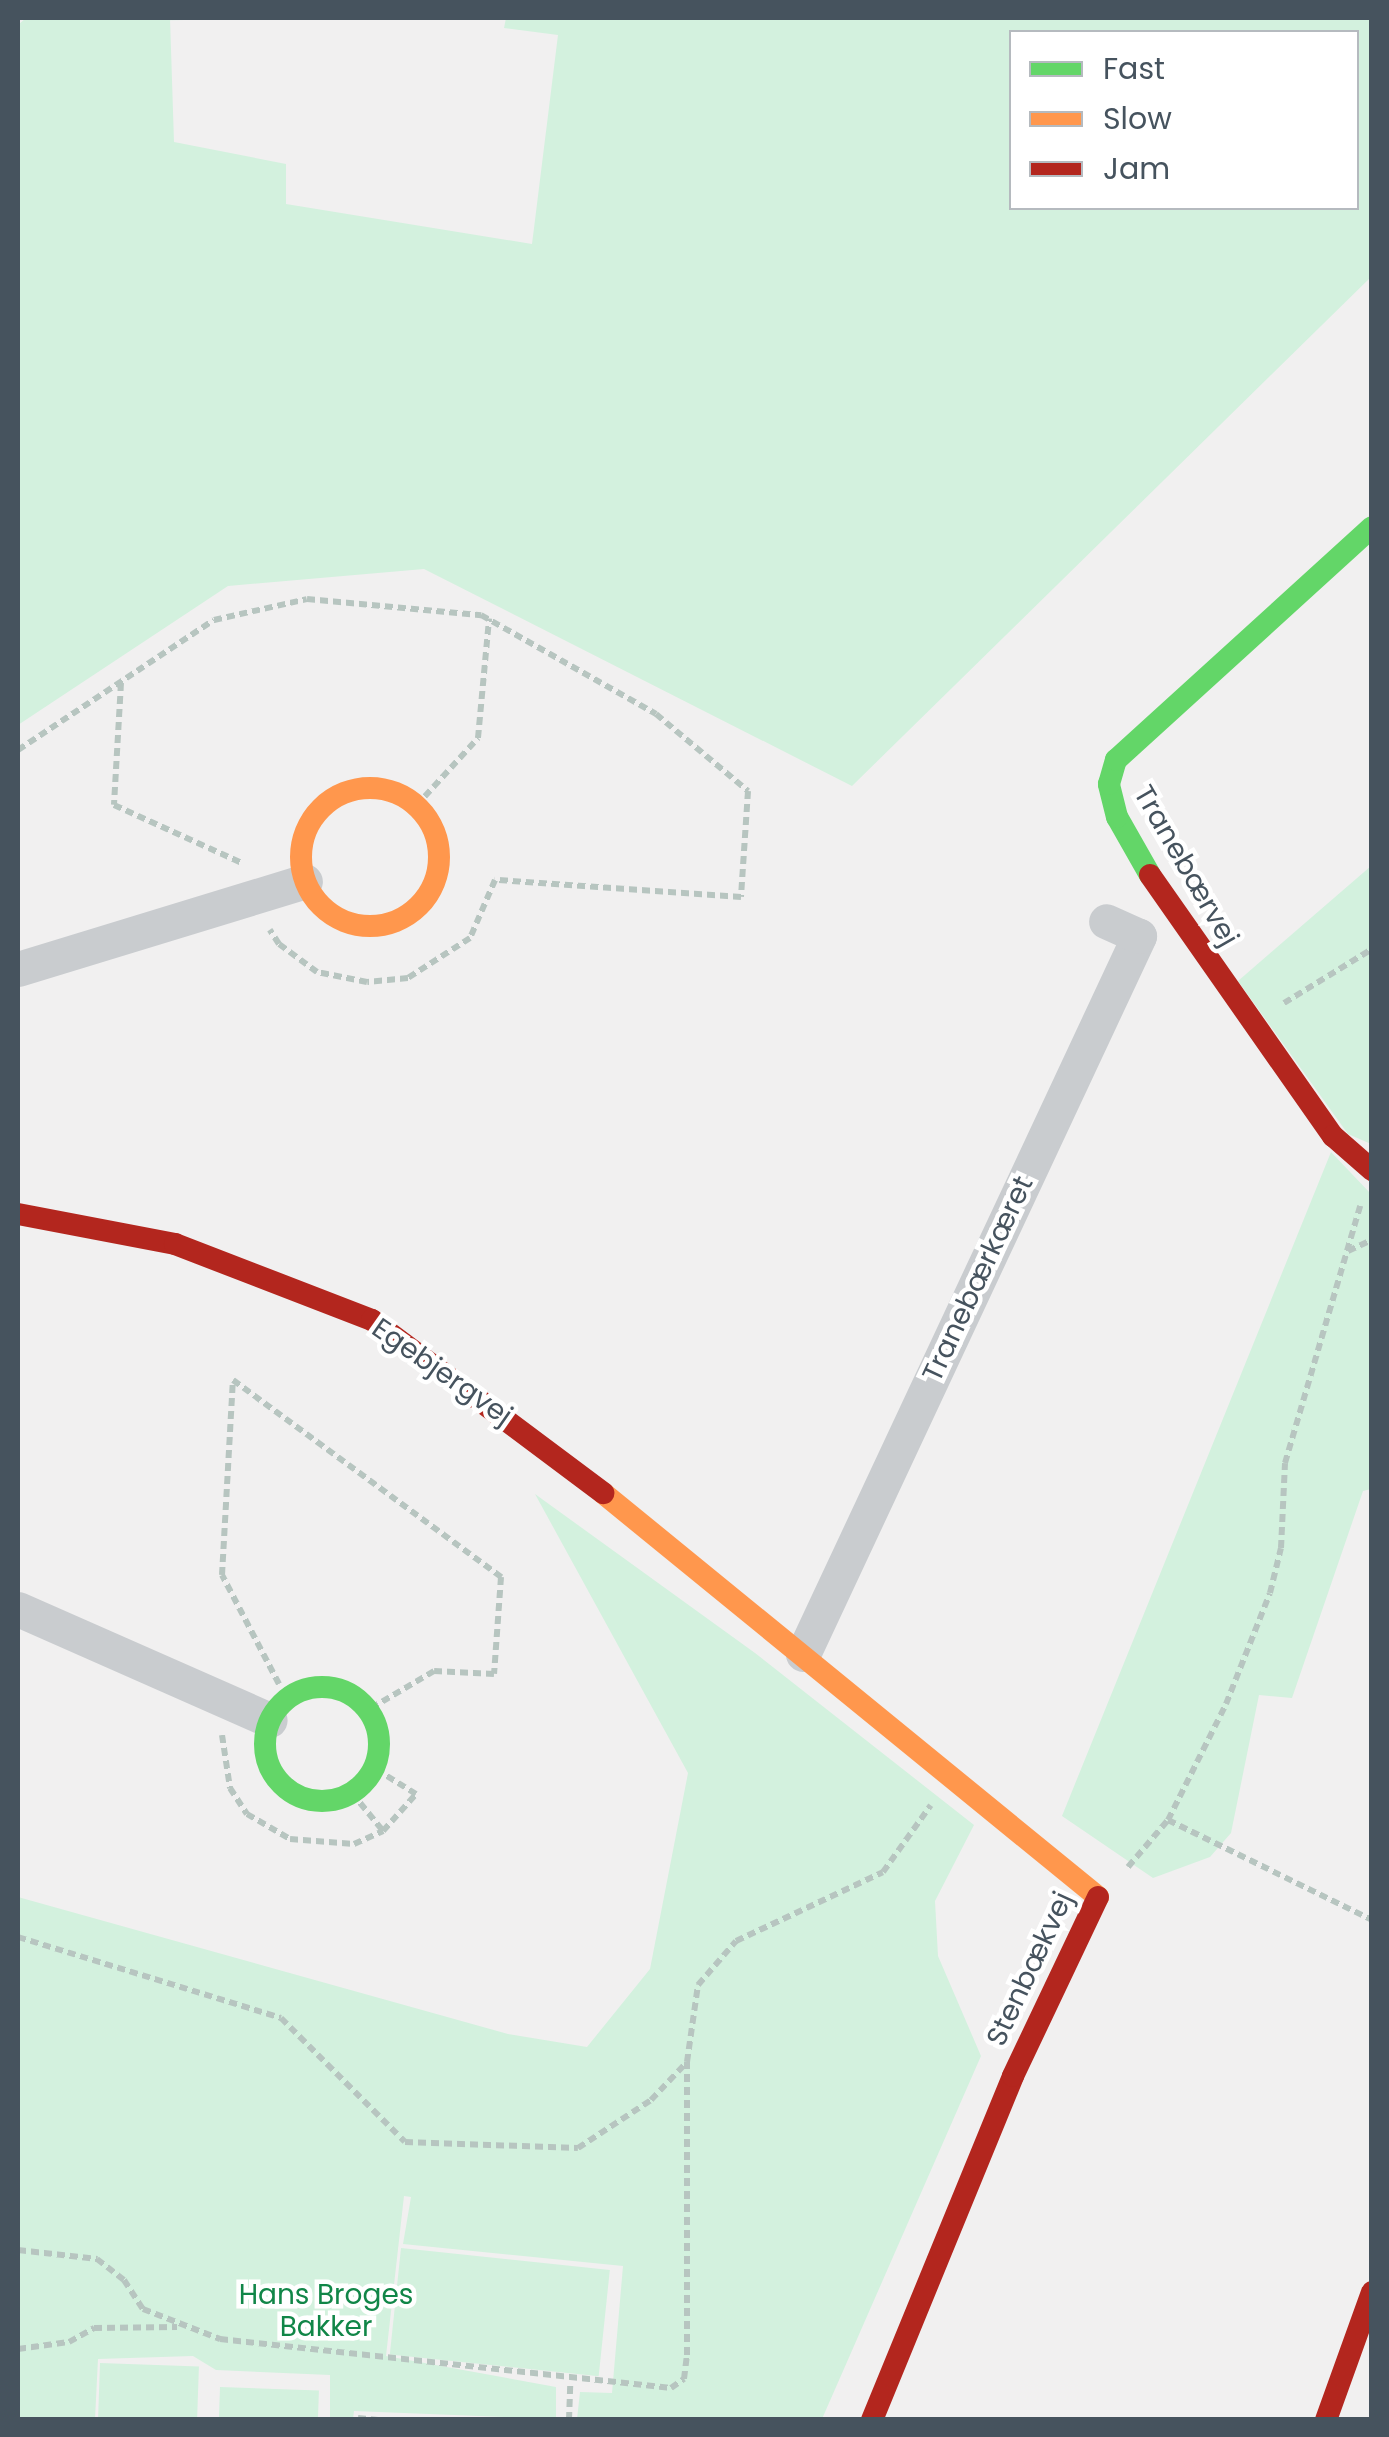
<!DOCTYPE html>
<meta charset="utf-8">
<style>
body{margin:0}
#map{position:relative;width:1389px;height:2437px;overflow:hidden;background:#f1f0f0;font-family:Poppins,sans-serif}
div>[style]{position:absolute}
.green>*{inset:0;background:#d3f1de;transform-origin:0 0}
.path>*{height:6px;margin-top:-3px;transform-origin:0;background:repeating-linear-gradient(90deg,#b7c5c0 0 8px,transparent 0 13px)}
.street>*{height:35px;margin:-17.5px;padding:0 17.5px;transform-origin:17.5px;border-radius:17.5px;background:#c9cccf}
.fast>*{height:22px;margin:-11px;padding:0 11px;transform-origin:11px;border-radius:11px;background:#63d668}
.fast>.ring{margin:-11px;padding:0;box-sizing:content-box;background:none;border:22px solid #63d668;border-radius:50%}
.slow>*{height:22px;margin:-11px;padding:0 11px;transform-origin:11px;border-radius:11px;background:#ff974d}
.slow>.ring{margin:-11px;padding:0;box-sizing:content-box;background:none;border:22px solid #ff974d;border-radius:50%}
.jam>*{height:22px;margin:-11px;padding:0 11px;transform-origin:11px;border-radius:11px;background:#b3261e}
span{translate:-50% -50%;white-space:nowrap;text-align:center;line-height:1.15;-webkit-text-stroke:9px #fff;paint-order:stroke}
.street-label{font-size:28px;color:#46535e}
.park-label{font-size:28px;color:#118648}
.frame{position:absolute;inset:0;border:20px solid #46535e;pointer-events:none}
.legend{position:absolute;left:1009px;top:30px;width:350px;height:180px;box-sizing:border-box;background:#fff;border:2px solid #b5babf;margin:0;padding:12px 18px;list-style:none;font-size:30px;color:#46535e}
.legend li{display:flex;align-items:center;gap:20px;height:50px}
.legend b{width:50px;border:2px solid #b5babf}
</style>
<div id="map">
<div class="green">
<div style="clip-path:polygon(evenodd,26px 18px,170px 18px,174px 142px,286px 164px,286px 204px,532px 244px,558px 35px,504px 28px,506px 18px,1371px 18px,1371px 277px,852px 786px,424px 569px,228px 586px,18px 725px,18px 25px,26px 18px,1012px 32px,1356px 32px,1356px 208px,1012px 208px,1012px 32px)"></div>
<div style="clip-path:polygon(1371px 866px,1371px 1144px,1348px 1134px,1238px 981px)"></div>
<div style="clip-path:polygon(1331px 1152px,1371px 1194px,1371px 1489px,1363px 1491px,1292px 1698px,1259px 1695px,1231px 1833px,1210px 1857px,1153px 1878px,1062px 1816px)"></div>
<div style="clip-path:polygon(535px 1494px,755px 1653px,974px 1825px,935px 1901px,938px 1956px,981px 2056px,822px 2419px,577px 2419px,580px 2392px,612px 2393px,623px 2266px,403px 2244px,411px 2197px,404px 2196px,386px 2356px,556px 2387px,556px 2419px,354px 2411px,353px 2419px,330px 2419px,330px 2375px,216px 2370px,193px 2356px,98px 2359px,95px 2419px,18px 2419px,18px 1897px,508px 2034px,587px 2047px,650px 1969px,688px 1773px)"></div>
<div style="left:401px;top:2248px;width:210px;height:107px;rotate:6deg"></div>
<div style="left:100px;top:2363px;width:99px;height:56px;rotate:2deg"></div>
<div style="left:220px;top:2387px;width:99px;height:32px;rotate:2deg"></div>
</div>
<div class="path">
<div style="left:121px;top:683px;width:122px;rotate:93.3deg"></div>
<div style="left:114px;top:805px;width:141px;rotate:24.4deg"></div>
<div style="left:18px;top:750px;width:235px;rotate:-33.6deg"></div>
<div style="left:214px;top:620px;width:95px;rotate:-12.7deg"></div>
<div style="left:307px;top:599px;width:175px;rotate:5.3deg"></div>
<div style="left:481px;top:615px;width:201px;rotate:29.5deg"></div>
<div style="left:656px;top:714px;width:120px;rotate:39.9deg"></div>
<div style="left:748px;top:791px;width:106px;rotate:93.8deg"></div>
<div style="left:741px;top:897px;width:247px;rotate:-176deg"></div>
<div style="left:495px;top:880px;width:63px;rotate:113.3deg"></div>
<div style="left:470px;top:938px;width:74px;rotate:147.2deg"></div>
<div style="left:408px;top:978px;width:41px;rotate:174.4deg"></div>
<div style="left:367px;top:982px;width:51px;rotate:-168.7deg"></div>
<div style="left:317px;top:972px;width:47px;rotate:-143.6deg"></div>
<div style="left:279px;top:944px;width:17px;rotate:-123deg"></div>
<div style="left:416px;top:806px;width:92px;rotate:-47.6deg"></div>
<div style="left:478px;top:738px;width:120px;rotate:-84.7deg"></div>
<div style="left:1284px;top:1003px;width:103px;rotate:-31.5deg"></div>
<div style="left:1348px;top:1251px;width:26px;rotate:-25deg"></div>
<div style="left:279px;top:1684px;width:123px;rotate:-117.6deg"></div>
<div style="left:222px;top:1575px;width:195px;rotate:-86.8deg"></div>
<div style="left:233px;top:1380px;width:333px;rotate:36.3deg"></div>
<div style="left:501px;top:1577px;width:97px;rotate:94.1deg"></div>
<div style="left:494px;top:1674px;width:60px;rotate:-177.1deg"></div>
<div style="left:434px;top:1671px;width:77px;rotate:149.4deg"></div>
<div style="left:222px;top:1735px;width:54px;rotate:81.4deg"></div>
<div style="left:230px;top:1788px;width:31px;rotate:57deg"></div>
<div style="left:247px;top:1814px;width:50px;rotate:30.2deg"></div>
<div style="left:290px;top:1839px;width:64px;rotate:4.5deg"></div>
<div style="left:354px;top:1844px;width:32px;rotate:-24deg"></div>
<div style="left:383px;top:1831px;width:50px;rotate:-48.3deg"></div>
<div style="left:416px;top:1794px;width:49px;rotate:-148.2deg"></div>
<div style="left:352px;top:1793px;width:49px;rotate:50.8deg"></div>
<div style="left:1168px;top:1820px;width:227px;rotate:26.1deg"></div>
<div style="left:1128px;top:1867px;width:62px;rotate:-49.6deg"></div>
<div style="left:1168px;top:1820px;width:130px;rotate:-63.4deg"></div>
<div style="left:1226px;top:1704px;width:119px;rotate:-68.4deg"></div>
<div style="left:1270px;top:1593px;width:46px;rotate:-76.3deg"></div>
<div style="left:1281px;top:1548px;width:85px;rotate:-87.3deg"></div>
<div style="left:1285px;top:1463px;width:268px;rotate:-73.7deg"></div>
<div style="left:18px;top:1937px;width:275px;rotate:17.1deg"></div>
<div style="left:281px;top:2018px;width:175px;rotate:45deg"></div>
<div style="left:405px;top:2142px;width:173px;rotate:2deg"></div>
<div style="left:578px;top:2148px;width:87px;rotate:-33.3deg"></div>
<div style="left:651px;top:2100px;width:51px;rotate:-46.6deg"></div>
<div style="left:18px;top:2250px;width:80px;rotate:6.5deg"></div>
<div style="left:97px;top:2259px;width:34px;rotate:38deg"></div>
<div style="left:124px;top:2280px;width:35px;rotate:57deg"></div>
<div style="left:143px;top:2309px;width:83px;rotate:21.3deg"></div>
<div style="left:220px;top:2339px;width:454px;rotate:6.2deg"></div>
<div style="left:671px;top:2388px;width:16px;rotate:-35deg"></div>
<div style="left:684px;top:2379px;width:24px;rotate:-83deg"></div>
<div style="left:687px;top:2355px;width:293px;rotate:-90deg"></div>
<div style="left:687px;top:2062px;width:78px;rotate:-81.9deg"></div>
<div style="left:698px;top:1985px;width:58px;rotate:-49.2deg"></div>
<div style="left:736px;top:1941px;width:162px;rotate:-25.1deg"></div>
<div style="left:883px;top:1872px;width:82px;rotate:-54.4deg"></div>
<div style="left:18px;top:2349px;width:51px;rotate:-7.8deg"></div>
<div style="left:69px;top:2342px;width:29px;rotate:-29deg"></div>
<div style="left:94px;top:2328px;width:83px;rotate:-0.7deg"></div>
<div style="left:358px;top:2418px;width:20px;rotate:6deg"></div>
<div style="left:569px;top:2420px;width:38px;rotate:-88deg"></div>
</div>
<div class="street">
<div style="left:18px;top:969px;width:300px;rotate:-17deg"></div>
<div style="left:18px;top:1609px;width:275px;rotate:23.8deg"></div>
<div style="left:803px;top:1654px;width:793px;rotate:-64.92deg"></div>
<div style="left:1139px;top:936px;width:36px;rotate:-156deg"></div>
</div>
<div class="fast">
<div style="left:1150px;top:875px;width:67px;rotate:-119.6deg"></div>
<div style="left:1117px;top:817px;width:34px;rotate:-104deg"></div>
<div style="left:1109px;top:784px;width:25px;rotate:-74deg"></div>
<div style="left:1116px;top:760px;width:346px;rotate:-42.3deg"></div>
<div class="ring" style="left:265px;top:1687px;width:92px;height:92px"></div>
</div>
<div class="slow">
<div class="ring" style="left:301px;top:788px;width:116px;height:116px"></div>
<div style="left:603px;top:1493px;width:639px;rotate:39.22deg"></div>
</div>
<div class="jam">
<div style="left:1150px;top:875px;width:319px;rotate:55deg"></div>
<div style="left:1333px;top:1136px;width:52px;rotate:41.1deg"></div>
<div style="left:18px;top:1214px;width:160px;rotate:10.8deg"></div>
<div style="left:175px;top:1244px;width:211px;rotate:21.1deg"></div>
<div style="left:372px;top:1320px;width:289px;rotate:36.8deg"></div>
<div style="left:872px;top:2420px;width:372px;rotate:-67.7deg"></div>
<div style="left:1013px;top:2076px;width:198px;rotate:-64.6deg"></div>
<div style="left:1326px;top:2420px;width:136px;rotate:-70.2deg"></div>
</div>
<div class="street-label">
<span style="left:1186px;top:866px;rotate:60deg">Tranebærvej</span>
<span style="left:978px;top:1279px;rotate:-65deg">Tranebærkæret</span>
<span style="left:442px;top:1372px;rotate:35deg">Egebjergvej</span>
<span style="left:1030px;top:1969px;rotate:-65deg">Stenbækvej</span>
</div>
<div class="park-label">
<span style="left:326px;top:2311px">Hans Broges<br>Bakker</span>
</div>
<div class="frame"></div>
<ul class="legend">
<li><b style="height:12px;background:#63d668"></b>Fast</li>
<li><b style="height:12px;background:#ff974d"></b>Slow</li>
<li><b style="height:12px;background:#b3261e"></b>Jam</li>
</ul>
</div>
